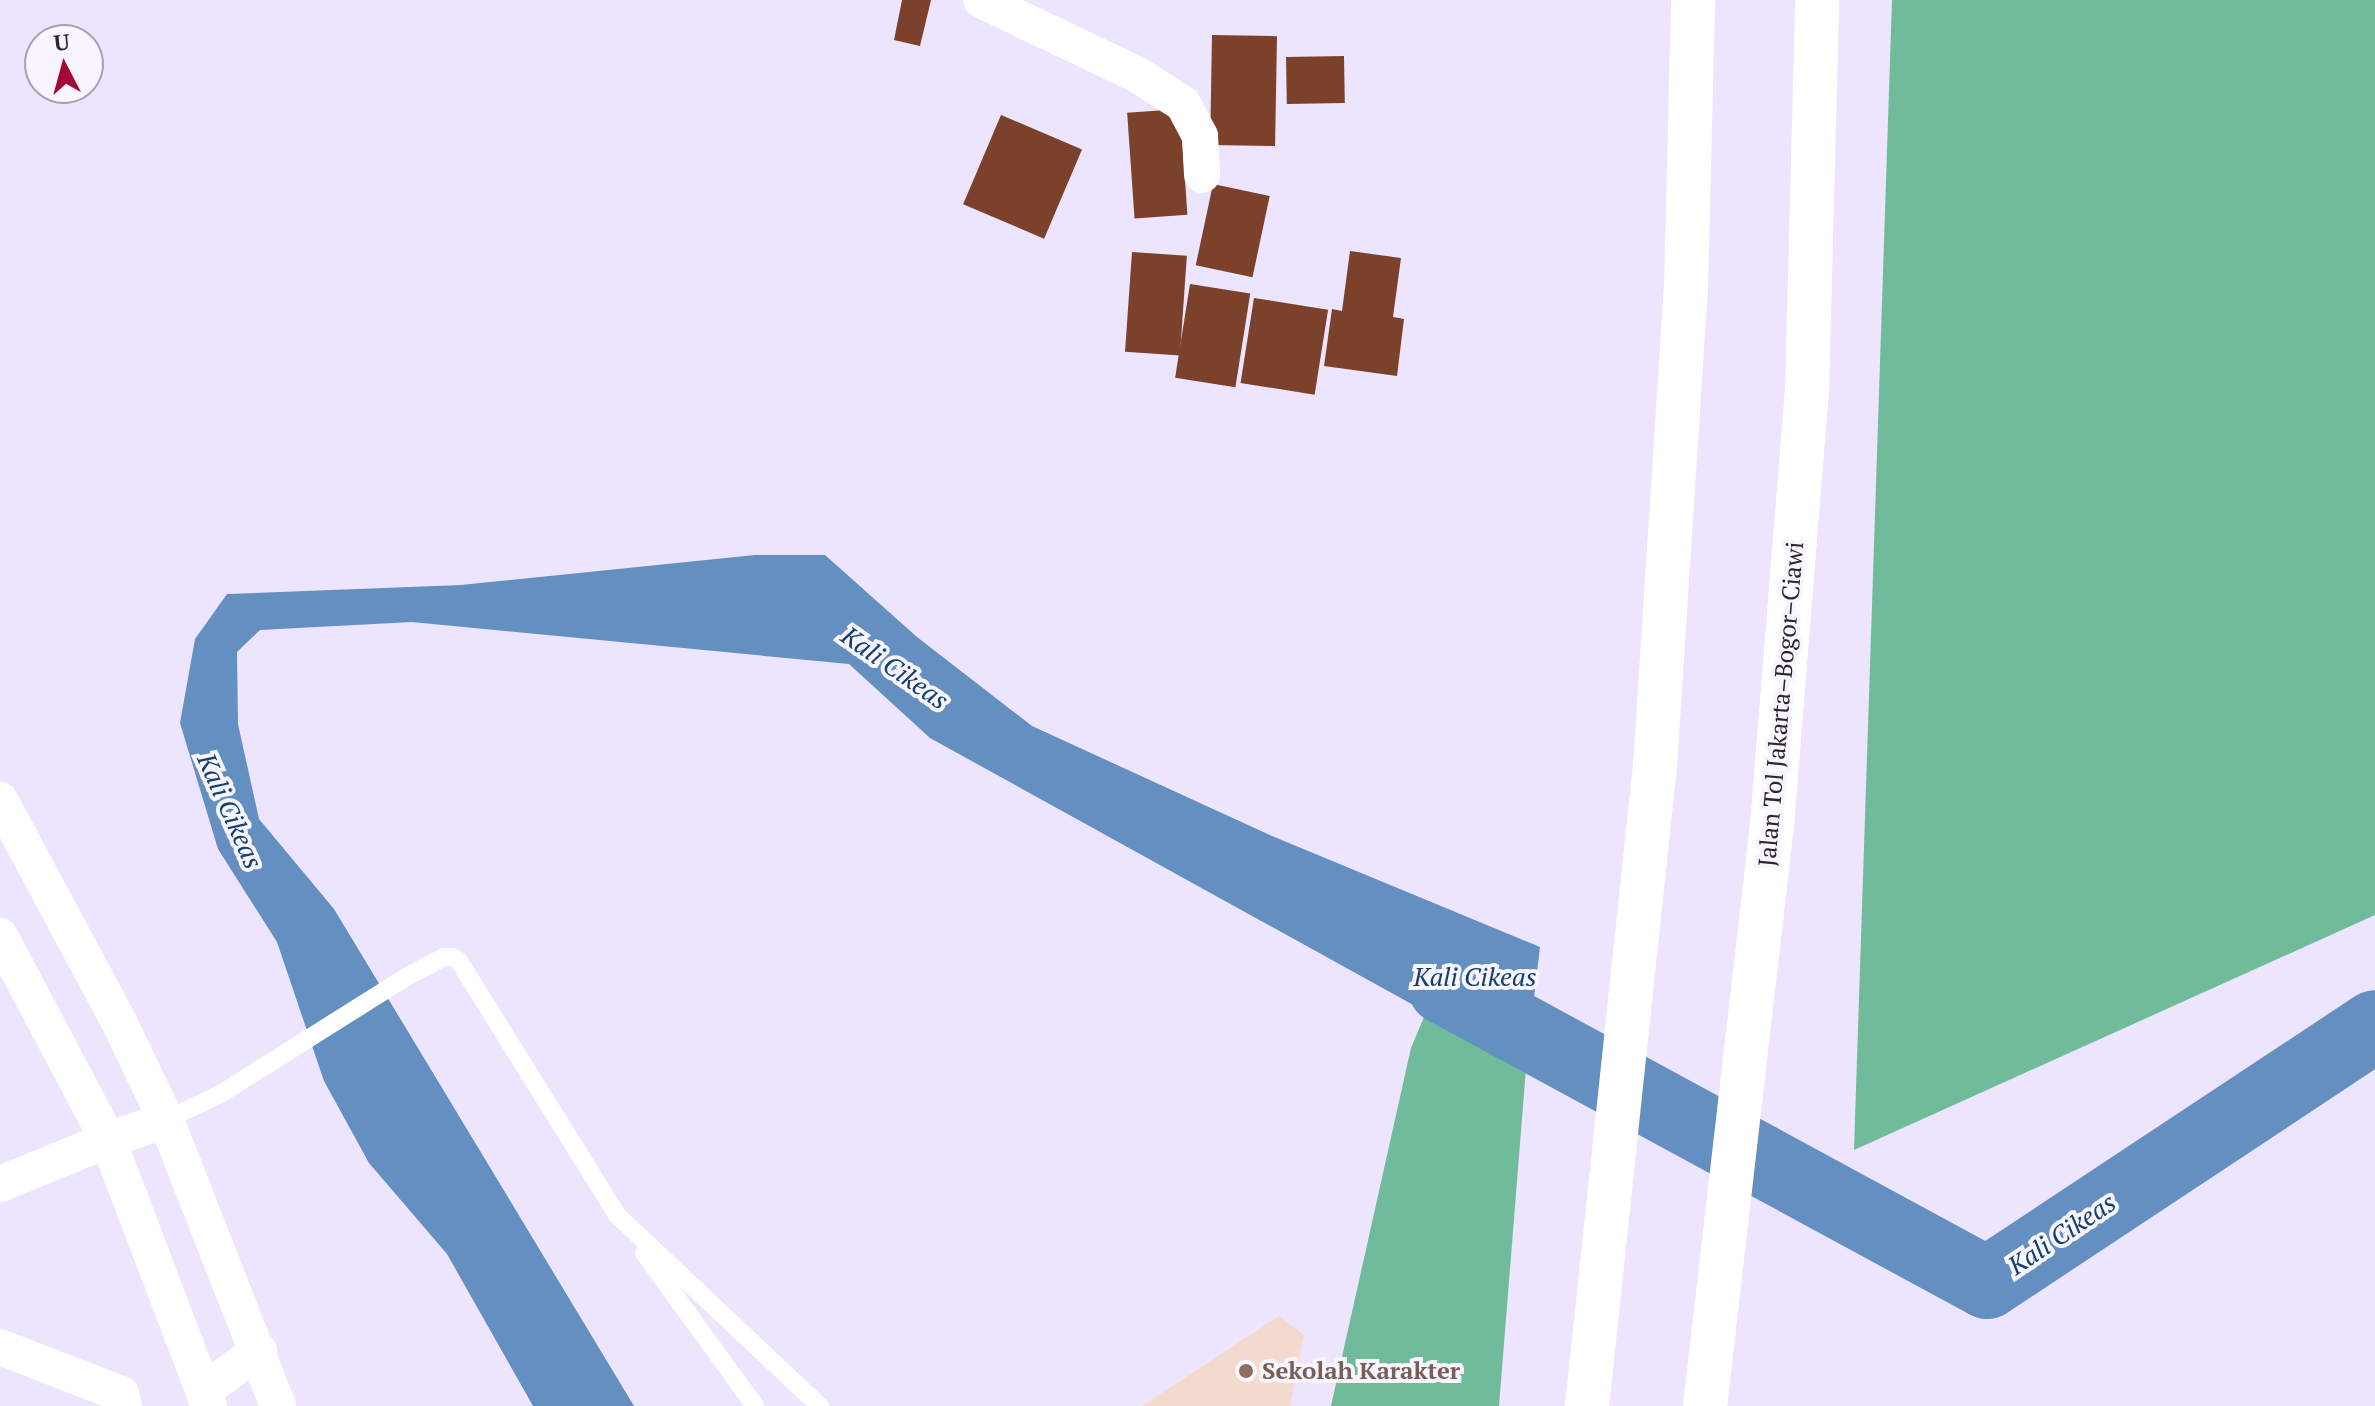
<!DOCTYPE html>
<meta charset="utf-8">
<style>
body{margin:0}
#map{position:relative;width:2375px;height:1406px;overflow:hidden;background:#ede4fe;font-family:"PT Serif",serif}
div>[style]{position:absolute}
.education>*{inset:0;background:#f2dacf}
.forest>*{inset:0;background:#70bb9a}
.water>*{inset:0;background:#648fc1}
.river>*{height:72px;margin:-36px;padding:0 36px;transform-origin:36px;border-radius:36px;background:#648fc1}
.building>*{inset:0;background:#7c412b;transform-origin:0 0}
.service>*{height:18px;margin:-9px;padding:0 9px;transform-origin:9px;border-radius:9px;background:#fff}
.minor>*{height:36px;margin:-18px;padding:0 18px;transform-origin:18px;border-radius:18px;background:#fff}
.motorway>*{height:44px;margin:-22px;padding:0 22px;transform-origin:22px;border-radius:22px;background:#fff}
.dots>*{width:22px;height:22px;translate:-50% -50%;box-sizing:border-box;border:4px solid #f8f5ff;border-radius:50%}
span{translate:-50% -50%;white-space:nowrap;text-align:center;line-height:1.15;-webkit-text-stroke:8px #f8f5ff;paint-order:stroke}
.street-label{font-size:24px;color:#29262f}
.education-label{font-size:24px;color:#785e54;font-weight:700}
.left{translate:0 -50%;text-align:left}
.water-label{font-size:26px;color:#134070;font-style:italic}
.north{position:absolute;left:24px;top:24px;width:80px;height:80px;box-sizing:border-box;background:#f8f5ff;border:2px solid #a5a2ac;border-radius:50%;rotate:354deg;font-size:22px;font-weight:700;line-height:32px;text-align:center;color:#29262f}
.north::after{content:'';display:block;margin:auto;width:28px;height:36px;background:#a40836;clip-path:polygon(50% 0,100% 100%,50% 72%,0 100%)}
</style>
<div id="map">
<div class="education">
<div style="clip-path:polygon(1279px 1316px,1304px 1335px,1290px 1406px,1142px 1406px)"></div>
</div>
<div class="forest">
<div style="clip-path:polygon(1892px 0,2375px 0,2375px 915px,1854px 1150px)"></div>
<div style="clip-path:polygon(1426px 1012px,1527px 1056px,1499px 1406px,1331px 1406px,1411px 1048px)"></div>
</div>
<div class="water">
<div style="clip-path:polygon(755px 555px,825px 555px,917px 637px,1032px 726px,1272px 836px,1540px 947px,1527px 1056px,1426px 1012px,930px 738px,849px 664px,412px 622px,260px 630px,237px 652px,238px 724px,259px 819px,334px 909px,634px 1406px,533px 1406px,447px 1254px,369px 1163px,324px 1081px,277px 942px,218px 849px,180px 723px,195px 639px,227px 594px,461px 585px)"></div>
</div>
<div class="river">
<div style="left:1444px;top:988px;width:618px;rotate:28.51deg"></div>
<div style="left:1987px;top:1283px;width:465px;rotate:-33.5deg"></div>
</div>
<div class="building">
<div style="clip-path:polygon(902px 0,931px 0,920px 46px,894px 40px)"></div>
<div style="left:1212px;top:35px;width:65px;height:110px;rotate:1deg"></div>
<div style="left:1344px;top:56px;width:47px;height:58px;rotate:89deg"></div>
<div style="left:1180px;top:109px;width:106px;height:53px;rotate:86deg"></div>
<div style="left:1001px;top:115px;width:88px;height:97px;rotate:23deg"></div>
<div style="left:1213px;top:184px;width:58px;height:83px;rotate:12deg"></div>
<div style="clip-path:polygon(1350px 251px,1401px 258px,1393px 317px,1404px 319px,1397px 376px,1324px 366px,1332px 309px,1342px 311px)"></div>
<div style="left:1132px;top:252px;width:55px;height:100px;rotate:4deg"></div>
<div style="left:1190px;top:284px;width:61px;height:95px;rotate:9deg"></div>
<div style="left:1254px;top:298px;width:75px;height:86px;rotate:9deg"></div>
</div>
<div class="service">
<div style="left:166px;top:1120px;width:62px;rotate:-25.7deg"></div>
<div style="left:222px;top:1093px;width:218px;rotate:-32.2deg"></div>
<div style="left:406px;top:977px;width:43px;rotate:-27.8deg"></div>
<div style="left:444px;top:957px;width:8px"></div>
<div style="left:452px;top:957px;width:8px;rotate:30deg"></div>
<div style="left:459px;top:961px;width:299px;rotate:58.1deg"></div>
<div style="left:617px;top:1215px;width:279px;rotate:43.3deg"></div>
<div style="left:644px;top:1253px;width:189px;rotate:54deg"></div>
</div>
<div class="minor">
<div style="left:981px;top:0;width:174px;rotate:25.5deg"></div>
<div style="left:1138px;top:75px;width:54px;rotate:32.8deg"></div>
<div style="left:1183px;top:104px;width:36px;rotate:62deg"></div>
<div style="left:1200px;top:136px;width:39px;rotate:87deg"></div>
<div style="left:0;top:800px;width:254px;rotate:61.8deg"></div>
<div style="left:120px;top:1024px;width:106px;rotate:64.4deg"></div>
<div style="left:166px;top:1120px;width:307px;rotate:68.6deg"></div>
<div style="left:0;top:936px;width:231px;rotate:62.1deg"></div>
<div style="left:108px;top:1140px;width:285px;rotate:69.2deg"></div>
<div style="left:0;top:1184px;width:117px;rotate:-22.2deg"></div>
<div style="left:108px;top:1140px;width:61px;rotate:-19deg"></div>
<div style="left:0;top:1347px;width:130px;rotate:21.2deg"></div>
<div style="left:121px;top:1394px;width:12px;rotate:76deg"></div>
<div style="left:203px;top:1391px;width:69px;rotate:-35.5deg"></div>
</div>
<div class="motorway">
<div style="left:1587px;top:1406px;width:644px;rotate:-83.94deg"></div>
<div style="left:1655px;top:766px;width:478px;rotate:-86.3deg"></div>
<div style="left:1686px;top:289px;width:289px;rotate:-88.6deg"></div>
<div style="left:1705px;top:1406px;width:585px;rotate:-83.42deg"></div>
<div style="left:1772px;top:825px;width:435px;rotate:-85.4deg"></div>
<div style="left:1807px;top:391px;width:391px;rotate:-88.5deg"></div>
</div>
<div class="dots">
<div style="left:1246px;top:1371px;background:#8d6e63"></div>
</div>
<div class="street-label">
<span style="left:1781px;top:704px;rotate:-85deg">Jalan Tol Jakarta–Bogor–Ciawi</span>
</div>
<div class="education-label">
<span class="left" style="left:1262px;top:1371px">Sekolah Karakter</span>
</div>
<div class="water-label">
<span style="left:895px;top:668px;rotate:35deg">Kali Cikeas</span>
<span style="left:230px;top:811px;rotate:66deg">Kali Cikeas</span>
<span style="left:1475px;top:977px">Kali Cikeas</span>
<span style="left:2062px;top:1234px;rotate:-34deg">Kali Cikeas</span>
</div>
<div class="north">U</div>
</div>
